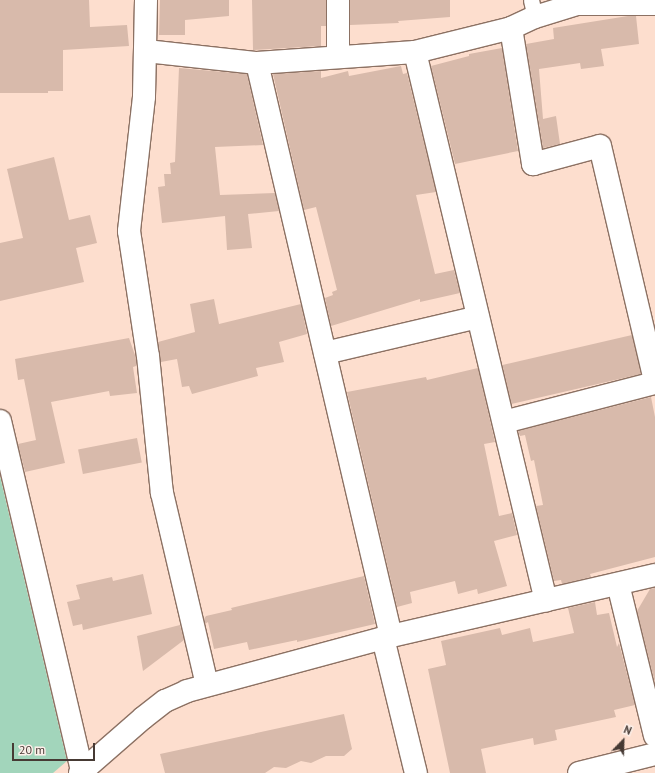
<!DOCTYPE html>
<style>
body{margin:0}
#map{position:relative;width:655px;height:773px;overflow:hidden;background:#fddece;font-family:"PT Sans",sans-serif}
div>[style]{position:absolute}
.green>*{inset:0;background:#a2d5bb}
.building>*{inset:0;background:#d8baab;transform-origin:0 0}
.roads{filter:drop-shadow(1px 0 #8c7163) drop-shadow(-1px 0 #8c7163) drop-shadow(0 1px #8c7163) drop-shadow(0 -1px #8c7163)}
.lane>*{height:15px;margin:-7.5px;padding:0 7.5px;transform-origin:7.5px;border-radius:7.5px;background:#fff}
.street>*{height:22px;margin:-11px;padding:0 11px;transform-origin:11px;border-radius:11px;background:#fff}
span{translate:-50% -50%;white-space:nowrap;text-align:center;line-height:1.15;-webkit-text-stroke:3px #fcefe9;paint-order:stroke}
.north{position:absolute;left:603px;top:721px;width:40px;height:40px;-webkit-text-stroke:3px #fcefe9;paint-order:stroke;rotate:23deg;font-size:11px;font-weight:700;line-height:16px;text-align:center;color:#463a34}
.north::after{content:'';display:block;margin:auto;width:14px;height:18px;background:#463a34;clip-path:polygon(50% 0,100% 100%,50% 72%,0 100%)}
.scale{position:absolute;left:12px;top:743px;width:83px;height:18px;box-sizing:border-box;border:2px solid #463a34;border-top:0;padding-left:5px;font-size:12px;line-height:14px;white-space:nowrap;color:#463a34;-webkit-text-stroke:3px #fcefe9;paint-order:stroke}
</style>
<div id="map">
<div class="green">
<div style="clip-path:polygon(0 476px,67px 761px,53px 773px,0 773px)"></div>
</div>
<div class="building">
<div style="clip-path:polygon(0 0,89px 0,90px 27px,127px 25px,129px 46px,63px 50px,63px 91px,48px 91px,48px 93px,0 93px)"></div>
<div style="clip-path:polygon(160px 0,229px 0,229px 16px,185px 20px,185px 35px,159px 35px)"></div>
<div style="clip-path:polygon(252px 0,326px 0,326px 26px,321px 26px,321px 46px,253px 50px)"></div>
<div style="clip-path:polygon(350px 0,450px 0,450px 17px,398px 21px,399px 23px,350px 25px)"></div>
<div style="clip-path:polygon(628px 16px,636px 16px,639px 44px,601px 49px,604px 66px,581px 69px,580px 63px,539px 69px,543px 119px,556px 116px,560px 144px,543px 148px,526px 44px,554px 39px,553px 28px)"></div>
<div style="clip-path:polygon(502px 48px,518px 151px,455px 164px,431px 66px,469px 56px,469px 54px)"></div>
<div style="clip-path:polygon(401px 66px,403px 74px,407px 73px,436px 192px,416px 195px,435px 274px,454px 270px,460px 293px,420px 302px,420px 299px,331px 326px,325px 298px,333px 295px,332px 292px,337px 290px,316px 207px,304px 210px,273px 74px,321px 71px,321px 78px,348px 71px,349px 76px)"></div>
<div style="clip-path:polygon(179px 68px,247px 74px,263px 145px,215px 147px,220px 195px,275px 193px,279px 211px,248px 214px,252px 248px,227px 250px,225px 216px,162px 223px,158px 187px,165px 186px,164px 174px,171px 174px,170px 163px,175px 162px)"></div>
<div style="clip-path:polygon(54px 157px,69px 220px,90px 215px,97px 243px,76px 248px,84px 282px,0 301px,0 243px,23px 238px,7px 169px)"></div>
<div style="clip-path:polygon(214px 299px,219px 324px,301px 304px,307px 334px,279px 342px,284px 362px,256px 368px,258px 376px,192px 394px,189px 386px,182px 387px,177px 359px,161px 362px,158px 342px,195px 332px,190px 304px)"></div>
<div style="left:632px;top:335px;width:40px;height:133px;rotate:77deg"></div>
<div style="clip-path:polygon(129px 338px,136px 358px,136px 366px,133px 367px,137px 393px,110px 396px,109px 391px,51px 402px,65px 463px,25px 472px,18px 444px,36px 440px,24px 379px,18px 380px,15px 359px)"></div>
<div style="clip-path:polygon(478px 368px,495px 442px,484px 444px,499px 516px,512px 513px,517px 535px,494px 541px,507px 586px,478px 594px,477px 589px,458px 594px,455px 581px,410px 592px,412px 603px,397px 607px,347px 392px,426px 377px,427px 380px)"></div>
<div style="clip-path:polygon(651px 397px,655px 417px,655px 557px,590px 574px,591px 577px,562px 584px,561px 580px,554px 581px,536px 506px,543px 505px,534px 460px,531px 461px,525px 435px,520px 436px,518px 431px)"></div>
<div style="left:137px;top:438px;width:25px;height:60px;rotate:79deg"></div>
<div style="clip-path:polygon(143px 574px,152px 614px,83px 630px,82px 624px,73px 626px,67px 602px,80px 599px,76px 585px,112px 577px,113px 581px)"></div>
<div style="clip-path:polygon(364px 576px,375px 624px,297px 642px,297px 640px,249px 650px,247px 642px,214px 649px,208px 622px,205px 624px,204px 619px,206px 616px,232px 610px,231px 608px)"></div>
<div style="clip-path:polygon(655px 588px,655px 683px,637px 611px,650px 589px)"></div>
<div style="clip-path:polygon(595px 602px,597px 615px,609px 613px,617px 647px,619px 643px,635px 705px,614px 710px,616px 717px,555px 730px,557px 740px,534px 745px,533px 738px,481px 749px,486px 773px,450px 773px,428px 669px,446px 665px,441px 641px,500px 628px,502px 635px,530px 628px,533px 642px,574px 633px,568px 608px)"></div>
<div style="clip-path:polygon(180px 625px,184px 640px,143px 671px,137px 636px)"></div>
<div style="clip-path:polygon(344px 714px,352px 749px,344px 756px,326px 756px,311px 763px,301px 761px,286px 768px,274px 767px,265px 773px,165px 773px,160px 754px)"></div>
</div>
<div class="roads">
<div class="lane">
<div style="left:531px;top:0;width:17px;rotate:77deg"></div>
</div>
<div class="street">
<div style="left:146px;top:0;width:97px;rotate:91.2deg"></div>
<div style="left:144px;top:97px;width:135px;rotate:96.4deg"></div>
<div style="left:129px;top:231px;width:126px;rotate:81.4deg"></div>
<div style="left:148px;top:356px;width:138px;rotate:84.2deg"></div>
<div style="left:162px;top:493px;width:197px;rotate:76.8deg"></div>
<div style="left:511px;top:28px;width:138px;rotate:80.8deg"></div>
<div style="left:533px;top:164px;width:69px;rotate:-15deg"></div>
<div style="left:600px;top:146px;width:240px;rotate:76.8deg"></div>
<div style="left:146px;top:51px;width:112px;rotate:6.2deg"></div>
<div style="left:257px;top:63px;width:158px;rotate:-4deg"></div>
<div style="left:415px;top:52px;width:99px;rotate:-14deg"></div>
<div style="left:511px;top:28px;width:26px;rotate:-25deg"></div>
<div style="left:535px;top:17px;width:44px;rotate:-17.2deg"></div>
<div style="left:577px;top:4px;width:78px"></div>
<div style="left:415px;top:52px;width:564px;rotate:76.58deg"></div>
<div style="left:338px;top:56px;width:56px;rotate:-90deg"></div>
<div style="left:257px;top:63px;width:588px;rotate:76.84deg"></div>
<div style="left:325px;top:353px;width:157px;rotate:-13.2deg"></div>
<div style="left:0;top:421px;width:359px;rotate:76.8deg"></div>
<div style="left:504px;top:422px;width:156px;rotate:-14.5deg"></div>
<div style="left:618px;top:584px;width:156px;rotate:76.3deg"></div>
<div style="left:383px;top:638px;width:139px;rotate:76.3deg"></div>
<div style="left:80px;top:773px;width:84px;rotate:-41.1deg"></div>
<div style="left:143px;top:718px;width:28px;rotate:-38deg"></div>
<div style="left:165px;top:701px;width:24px;rotate:-24deg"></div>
<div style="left:187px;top:691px;width:211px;rotate:-15.1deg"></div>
<div style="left:391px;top:636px;width:271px;rotate:-13deg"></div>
<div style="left:579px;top:773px;width:78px;rotate:-14deg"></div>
</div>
</div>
<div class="north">N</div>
<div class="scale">20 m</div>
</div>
